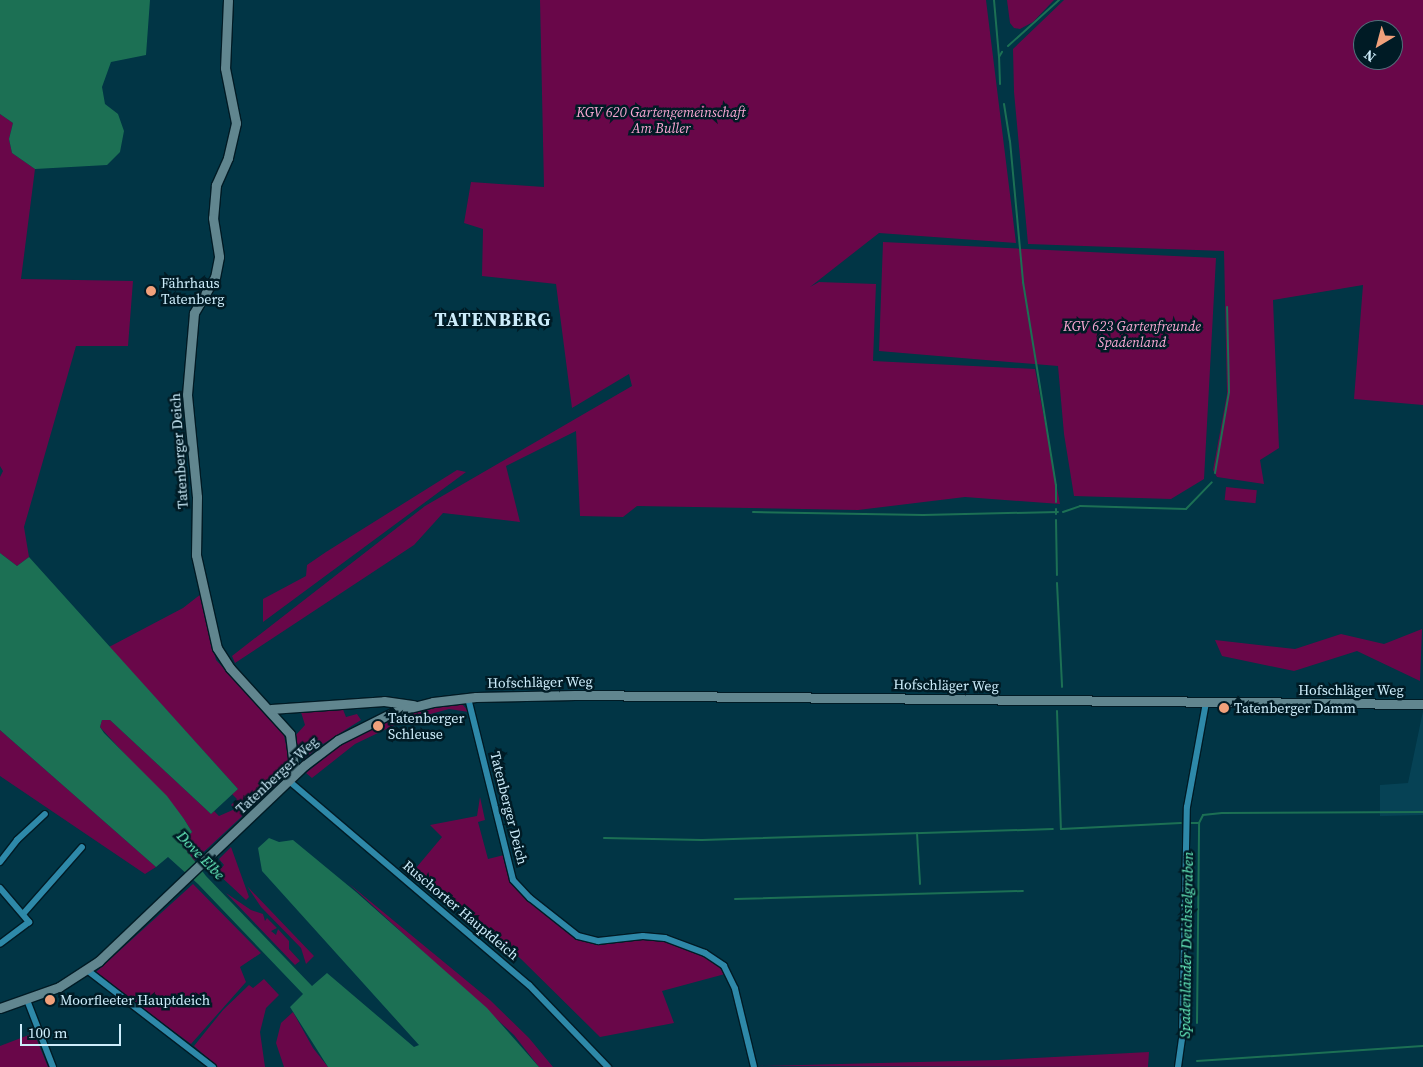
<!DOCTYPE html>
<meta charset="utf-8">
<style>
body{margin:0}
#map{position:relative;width:1423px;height:1067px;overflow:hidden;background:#013545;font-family:"Source Serif 4",serif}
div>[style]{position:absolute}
.built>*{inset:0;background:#064255}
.green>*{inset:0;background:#690749;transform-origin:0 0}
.water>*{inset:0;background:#1c7054}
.stream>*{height:2px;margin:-1px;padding:0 1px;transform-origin:1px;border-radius:1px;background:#1c7054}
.roads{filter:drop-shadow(1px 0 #001b25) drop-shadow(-1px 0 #001b25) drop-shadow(0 1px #001b25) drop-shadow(0 -1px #001b25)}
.street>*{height:6px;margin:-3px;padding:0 3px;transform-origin:3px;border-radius:3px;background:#2e89a9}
.secondary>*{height:9px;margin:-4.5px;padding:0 4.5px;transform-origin:4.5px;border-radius:4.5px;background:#61868f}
.dots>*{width:14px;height:14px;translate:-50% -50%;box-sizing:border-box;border:2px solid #001b25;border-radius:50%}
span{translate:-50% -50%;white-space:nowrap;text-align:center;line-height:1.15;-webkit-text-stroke:5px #001b25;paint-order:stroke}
.park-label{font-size:14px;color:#f8a8d3;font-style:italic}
.poi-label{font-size:14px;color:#cdedfb}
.left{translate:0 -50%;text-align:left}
.street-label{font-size:14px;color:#cdedfb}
.water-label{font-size:15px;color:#6cfbc7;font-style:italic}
.district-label{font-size:19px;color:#cdedfb;font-weight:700;letter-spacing:1px}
.north{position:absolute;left:1353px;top:20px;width:50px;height:50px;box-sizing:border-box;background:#001b25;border:1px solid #526f7b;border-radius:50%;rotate:217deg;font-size:14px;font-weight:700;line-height:20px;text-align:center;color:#cdedfb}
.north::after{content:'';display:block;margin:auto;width:18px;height:22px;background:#f1a17b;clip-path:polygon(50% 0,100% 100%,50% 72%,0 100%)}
.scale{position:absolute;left:20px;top:1024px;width:101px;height:22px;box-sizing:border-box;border:2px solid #cdedfb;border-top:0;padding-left:6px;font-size:15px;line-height:18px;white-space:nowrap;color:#cdedfb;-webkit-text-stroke:4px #001b25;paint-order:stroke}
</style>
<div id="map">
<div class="built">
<div style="clip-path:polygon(1423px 711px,1423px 815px,1380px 816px,1380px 785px,1408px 783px)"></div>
</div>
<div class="green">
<div style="clip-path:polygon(540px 0,986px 0,1016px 243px,879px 233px,810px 287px,819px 282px,876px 284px,873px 361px,1035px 369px,1060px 504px,965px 497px,858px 510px,637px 506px,623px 517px,580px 516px,576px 431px,506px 466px,520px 522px,443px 513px,414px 545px,235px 663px,232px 656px,425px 506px,632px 386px,629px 374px,572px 408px,556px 284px,482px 276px,483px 229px,464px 223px,471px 182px,544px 187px)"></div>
<div style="clip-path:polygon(1007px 0,1054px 0,1033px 22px,1020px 29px,1014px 28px,1010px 23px)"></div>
<div style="clip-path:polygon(evenodd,1064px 0,1423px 0,1423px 405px,1354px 399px,1363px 285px,1273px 300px,1279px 448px,1260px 460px,1264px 484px,1217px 477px,1213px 470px,1227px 394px,1224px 251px,1028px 244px,1014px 92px,1013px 49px,1064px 0,1363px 30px,1393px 30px,1393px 60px,1363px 60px,1363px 30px)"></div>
<div style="clip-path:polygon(0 114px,13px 123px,9px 139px,12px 153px,35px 169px,21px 279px,133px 281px,128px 346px,76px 346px,24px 527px,29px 557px,17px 566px,0 553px,0 477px,3px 471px,0 466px)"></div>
<div style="clip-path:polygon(883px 242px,1216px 258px,1204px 479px,1171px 499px,1074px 496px,1064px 434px,1058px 366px,879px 351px)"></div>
<div style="clip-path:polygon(457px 470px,466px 472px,263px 622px,263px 599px,306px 576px,307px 565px,326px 552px)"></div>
<div style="left:1226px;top:487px;width:31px;height:13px;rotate:6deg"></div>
<div style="clip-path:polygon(201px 594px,216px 660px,283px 731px,289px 759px,280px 781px,194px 861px,181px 843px,192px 832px,184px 819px,100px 727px,102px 720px,110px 720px,211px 814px,214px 811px,219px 816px,235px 809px,231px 805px,237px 799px,232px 794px,238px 789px,109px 647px,183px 608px)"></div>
<div style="clip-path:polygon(1422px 629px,1420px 681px,1357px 651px,1294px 671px,1222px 656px,1215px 640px,1295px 649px,1341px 634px,1384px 644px)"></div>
<div style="clip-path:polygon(451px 704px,462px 704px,469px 712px,449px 709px,401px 722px,355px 744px,312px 778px,306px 773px,348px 739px,386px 720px)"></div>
<div style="clip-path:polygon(342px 707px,346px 717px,357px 714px,361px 720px,323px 744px,319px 741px,313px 745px,316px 749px,302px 761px,295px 736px,305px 725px,300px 709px,323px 708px,323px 711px)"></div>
<div style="clip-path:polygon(0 730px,156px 867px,145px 874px,0 776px)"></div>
<div style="clip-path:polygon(480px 797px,485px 820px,478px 822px,488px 859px,504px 855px,511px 880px,527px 899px,575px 938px,599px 944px,643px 939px,665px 941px,703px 956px,723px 969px,725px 974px,662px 991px,674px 1023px,600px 1037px,521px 959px,416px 868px,442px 837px,430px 825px,477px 816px)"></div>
<div style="clip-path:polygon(231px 847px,249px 897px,246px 900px,217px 873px,224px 865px,219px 859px)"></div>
<div style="clip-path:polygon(348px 883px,490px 1000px,529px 1038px,553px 1067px,539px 1067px,514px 1035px)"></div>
<div style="clip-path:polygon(193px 884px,261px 953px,240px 967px,246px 982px,191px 1044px,95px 973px)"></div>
<div style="clip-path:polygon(247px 886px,314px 956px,306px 964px,301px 948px,261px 907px)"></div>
<div style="clip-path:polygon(226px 893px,251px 910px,263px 914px,265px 921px,267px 918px,277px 928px,271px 931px,276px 935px,278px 929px,289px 941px,289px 949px,300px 961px,295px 965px)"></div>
<div style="clip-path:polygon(264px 979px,279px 995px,266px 1008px,260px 1032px,265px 1067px,218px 1067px,194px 1046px,223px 1010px,249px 985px,253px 988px)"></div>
<div style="clip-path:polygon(293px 1012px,313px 1048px,328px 1067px,284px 1067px,276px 1043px,281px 1023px)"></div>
<div style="clip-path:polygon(34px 1033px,48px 1067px,0 1067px,0 1046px)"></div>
<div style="clip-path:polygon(1149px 1052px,1148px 1067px,758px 1066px,998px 1060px)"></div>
</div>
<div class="water">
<div style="clip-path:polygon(0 0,150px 0,146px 55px,111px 62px,102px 87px,105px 104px,118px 114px,124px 131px,120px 152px,107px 165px,35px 169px,12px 153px,9px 139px,13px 123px,0 114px)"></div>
<div style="clip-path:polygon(0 553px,17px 566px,29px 557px,238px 789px,211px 814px,110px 720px,102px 720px,100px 727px,104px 733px,167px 796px,184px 819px,192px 832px,181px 843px,206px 876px,312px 986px,327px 973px,414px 1047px,419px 1045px,262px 871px,258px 848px,269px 838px,279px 842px,293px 840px,356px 892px,487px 1008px,539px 1067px,328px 1067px,290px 1007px,303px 994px,198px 884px,168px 857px,156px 867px,0 730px)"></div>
</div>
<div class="stream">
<div style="left:994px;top:0;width:57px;rotate:85deg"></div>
<div style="left:1008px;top:46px;width:69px;rotate:-42deg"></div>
<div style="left:1000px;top:84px;width:27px;rotate:-92deg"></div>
<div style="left:999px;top:57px;width:6px;rotate:-59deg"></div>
<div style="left:1004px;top:104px;width:37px;rotate:81deg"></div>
<div style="left:1010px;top:141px;width:142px;rotate:84.7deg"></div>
<div style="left:1023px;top:282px;width:206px;rotate:80.8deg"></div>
<div style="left:1056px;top:485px;width:17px;rotate:90deg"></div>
<div style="left:1215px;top:473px;width:82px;rotate:-80.2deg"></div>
<div style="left:1229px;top:392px;width:85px;rotate:-91.3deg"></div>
<div style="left:753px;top:512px;width:170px;rotate:1deg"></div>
<div style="left:923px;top:515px;width:135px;rotate:-1.3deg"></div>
<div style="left:1063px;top:512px;width:18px;rotate:-19deg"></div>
<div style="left:1080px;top:506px;width:106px;rotate:1.6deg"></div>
<div style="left:1186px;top:509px;width:37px;rotate:-46deg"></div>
<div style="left:1056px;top:514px;width:5px;rotate:-90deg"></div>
<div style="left:1056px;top:520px;width:55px;rotate:89deg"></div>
<div style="left:1057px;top:583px;width:104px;rotate:87.2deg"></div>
<div style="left:1057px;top:711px;width:118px;rotate:88.1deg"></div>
<div style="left:1061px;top:829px;width:120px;rotate:-2.9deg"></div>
<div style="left:1188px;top:823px;width:11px"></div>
<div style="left:1199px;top:823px;width:9px;rotate:-63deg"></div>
<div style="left:1203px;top:815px;width:19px;rotate:-6deg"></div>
<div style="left:1222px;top:813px;width:201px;rotate:-0.3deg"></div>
<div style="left:917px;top:833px;width:51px;rotate:86.6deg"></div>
<div style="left:604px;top:838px;width:98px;rotate:1.2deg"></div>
<div style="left:702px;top:840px;width:351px;rotate:-1.8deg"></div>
<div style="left:735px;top:899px;width:288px;rotate:-1.6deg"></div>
<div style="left:1197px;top:1023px;width:200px;rotate:-89.4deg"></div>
<div style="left:1197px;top:1061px;width:226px;rotate:-3.8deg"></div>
</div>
<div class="roads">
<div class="street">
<div style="left:468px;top:698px;width:187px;rotate:76.1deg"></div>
<div style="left:513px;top:880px;width:25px;rotate:47deg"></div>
<div style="left:530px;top:898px;width:61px;rotate:38.4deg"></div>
<div style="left:578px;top:936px;width:21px;rotate:14deg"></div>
<div style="left:598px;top:941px;width:45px;rotate:-6.3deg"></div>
<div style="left:643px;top:936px;width:22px;rotate:5deg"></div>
<div style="left:665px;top:938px;width:43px;rotate:20.6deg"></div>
<div style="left:705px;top:953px;width:23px;rotate:34deg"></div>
<div style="left:724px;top:966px;width:25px;rotate:64deg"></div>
<div style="left:735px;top:989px;width:80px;rotate:76.3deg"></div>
<div style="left:289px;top:781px;width:315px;rotate:40.4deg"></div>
<div style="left:529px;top:985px;width:114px;rotate:46.1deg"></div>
<div style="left:0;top:862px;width:28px;rotate:-52deg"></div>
<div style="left:17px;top:840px;width:38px;rotate:-43deg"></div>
<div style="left:0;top:888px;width:45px;rotate:49.5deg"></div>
<div style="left:29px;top:922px;width:36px;rotate:143deg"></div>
<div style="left:23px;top:914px;width:89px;rotate:-48.6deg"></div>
<div style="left:87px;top:970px;width:159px;rotate:37.6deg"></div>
<div style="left:27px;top:1000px;width:72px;rotate:68.8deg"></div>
<div style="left:1178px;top:1067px;width:28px;rotate:-82deg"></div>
<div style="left:1182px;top:1039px;width:232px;rotate:-88.8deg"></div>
<div style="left:1187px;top:807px;width:107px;rotate:-79.7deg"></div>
</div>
<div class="secondary">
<div style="left:228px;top:0;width:68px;rotate:92.5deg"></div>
<div style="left:225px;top:68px;width:56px;rotate:78.7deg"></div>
<div style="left:236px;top:123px;width:36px;rotate:103deg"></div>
<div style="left:228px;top:158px;width:30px;rotate:114deg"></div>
<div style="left:216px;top:185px;width:33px;rotate:95deg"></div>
<div style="left:213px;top:218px;width:39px;rotate:81deg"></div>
<div style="left:219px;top:257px;width:20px;rotate:101deg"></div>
<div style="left:215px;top:277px;width:42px;rotate:120.3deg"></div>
<div style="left:194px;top:313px;width:82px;rotate:94.9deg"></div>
<div style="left:187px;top:395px;width:102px;rotate:84.4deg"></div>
<div style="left:197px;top:497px;width:58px;rotate:91deg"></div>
<div style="left:196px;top:555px;width:95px;rotate:77.3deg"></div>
<div style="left:217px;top:648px;width:24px;rotate:57deg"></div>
<div style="left:230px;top:668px;width:89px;rotate:47.7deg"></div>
<div style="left:290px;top:734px;width:31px;rotate:83deg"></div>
<div style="left:294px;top:765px;width:14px;rotate:107deg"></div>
<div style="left:271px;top:709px;width:113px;rotate:-4deg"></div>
<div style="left:384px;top:701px;width:30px;rotate:8deg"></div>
<div style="left:0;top:1008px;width:63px;rotate:-19.6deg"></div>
<div style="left:59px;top:987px;width:48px;rotate:-33deg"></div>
<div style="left:99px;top:961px;width:284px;rotate:-43.6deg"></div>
<div style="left:305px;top:765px;width:41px;rotate:-37.1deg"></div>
<div style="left:338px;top:740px;width:63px;rotate:-26.6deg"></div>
<div style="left:394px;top:712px;width:40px;rotate:-14.4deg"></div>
<div style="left:433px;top:702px;width:43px;rotate:-6.6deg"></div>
<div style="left:476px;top:697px;width:99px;rotate:-1.2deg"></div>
<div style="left:575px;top:695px;width:848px;rotate:0.61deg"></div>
</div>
</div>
<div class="dots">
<div style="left:151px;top:291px;background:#f1a17b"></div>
<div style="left:1224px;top:708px;background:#f1a17b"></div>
<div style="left:378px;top:726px;background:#f1a17b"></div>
<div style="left:50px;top:1000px;background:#f1a17b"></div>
</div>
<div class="park-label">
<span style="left:661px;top:120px">KGV 620 Gartengemeinschaft<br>Am Buller</span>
<span style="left:1132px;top:334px">KGV 623 Gartenfreunde<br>Spadenland</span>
</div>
<div class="poi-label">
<span class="left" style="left:161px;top:291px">Fährhaus<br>Tatenberg</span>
<span class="left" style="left:1234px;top:708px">Tatenberger Damm</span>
<span class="left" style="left:388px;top:726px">Tatenberger<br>Schleuse</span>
<span class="left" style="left:60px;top:1000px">Moorfleeter Hauptdeich</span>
</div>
<div class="street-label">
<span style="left:179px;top:451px;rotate:-94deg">Tatenberger Deich</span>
<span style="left:540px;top:682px;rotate:-1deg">Hofschläger Weg</span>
<span style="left:946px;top:685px;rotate:1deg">Hofschläger Weg</span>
<span style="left:1351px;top:690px">Hofschläger Weg</span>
<span style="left:277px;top:775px;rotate:-43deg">Tatenberger Weg</span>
<span style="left:509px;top:808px;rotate:76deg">Tatenberger Deich</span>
<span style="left:461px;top:910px;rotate:40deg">Ruschorter Hauptdeich</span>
</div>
<div class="water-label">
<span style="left:201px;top:855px;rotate:46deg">Dove Elbe</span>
<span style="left:1186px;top:945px;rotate:-89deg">Spadenländer Deichsielgraben</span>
</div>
<div class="district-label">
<span style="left:493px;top:320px">TATENBERG</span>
</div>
<div class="north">N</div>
<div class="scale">100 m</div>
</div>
